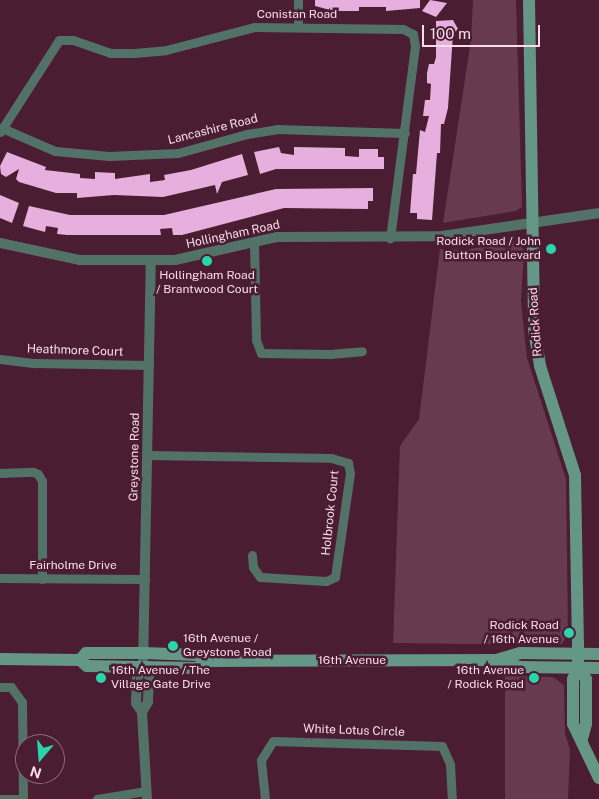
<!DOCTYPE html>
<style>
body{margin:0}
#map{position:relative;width:599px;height:799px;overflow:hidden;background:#4a1d33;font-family:"Public Sans",sans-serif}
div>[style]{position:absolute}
.green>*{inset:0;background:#673a4f}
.building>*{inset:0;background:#e6afdd}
.minor>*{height:9px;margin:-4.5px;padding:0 4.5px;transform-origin:4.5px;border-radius:4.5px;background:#537267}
.tertiary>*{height:10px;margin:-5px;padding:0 5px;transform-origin:5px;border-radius:5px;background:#537267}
.secondary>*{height:12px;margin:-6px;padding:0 6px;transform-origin:6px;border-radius:6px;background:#649786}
.dots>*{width:14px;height:14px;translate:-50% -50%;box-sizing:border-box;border:2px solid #4a1d33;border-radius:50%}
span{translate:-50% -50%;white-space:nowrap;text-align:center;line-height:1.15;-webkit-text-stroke:5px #4a1d33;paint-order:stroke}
.street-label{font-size:12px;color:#fadbe8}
.poi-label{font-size:12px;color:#fadbe8}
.right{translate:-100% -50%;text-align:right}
.left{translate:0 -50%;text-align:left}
.north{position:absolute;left:15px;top:734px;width:50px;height:50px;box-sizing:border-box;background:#4a1d33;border:1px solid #90697b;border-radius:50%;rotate:198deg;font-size:14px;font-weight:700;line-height:20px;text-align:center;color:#fadbe8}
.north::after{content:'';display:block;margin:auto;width:18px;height:22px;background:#2ad5ac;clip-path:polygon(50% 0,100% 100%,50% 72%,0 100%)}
.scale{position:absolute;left:422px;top:25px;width:118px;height:22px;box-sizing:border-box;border:2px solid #fadbe8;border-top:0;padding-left:6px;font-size:15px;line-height:18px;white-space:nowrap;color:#fadbe8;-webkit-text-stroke:4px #4a1d33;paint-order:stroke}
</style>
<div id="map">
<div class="green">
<div style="clip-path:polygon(473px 0,516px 0,522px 207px,516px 211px,443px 223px,471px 40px)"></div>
<div style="clip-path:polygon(511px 241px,519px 242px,524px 251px,521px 301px,527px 358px,566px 479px,568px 634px,562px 644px,555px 645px,393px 643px,400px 446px,419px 419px,440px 249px,465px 250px)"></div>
<div style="clip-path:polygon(505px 676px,553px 677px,564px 685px,565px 733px,570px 750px,568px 799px,505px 799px)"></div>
</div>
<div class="building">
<div style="clip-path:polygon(315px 0,420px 0,420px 8px,386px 11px,386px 7px,359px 7px,359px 11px,334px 11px,315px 6px)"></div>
<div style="clip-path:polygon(430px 0,447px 3px,436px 17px,422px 11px)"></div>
<div style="clip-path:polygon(453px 20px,458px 29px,453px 34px,448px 108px,444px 124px,441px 124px,440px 153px,437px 153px,432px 220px,417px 219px,417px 213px,410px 213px,413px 174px,416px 174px,420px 130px,425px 132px,429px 116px,423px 116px,425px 100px,430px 100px,431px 84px,427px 83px,427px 73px,429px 64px,434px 64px,436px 57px,436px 21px)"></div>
<div style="clip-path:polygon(279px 147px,281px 153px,294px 155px,294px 147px,345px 148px,345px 156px,359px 157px,359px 149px,378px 149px,378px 157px,384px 157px,384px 169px,276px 169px,260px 174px,254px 152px)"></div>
<div style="clip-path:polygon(7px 152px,46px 167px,45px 170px,80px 174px,80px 178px,95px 179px,95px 172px,115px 173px,115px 179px,150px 174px,150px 182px,165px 180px,164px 175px,191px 170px,242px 154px,248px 175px,222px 182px,217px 194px,215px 185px,163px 197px,114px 195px,77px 198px,77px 193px,56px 193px,19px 182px,16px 179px,19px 169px,6px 177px,1px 174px,0 166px)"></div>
<div style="clip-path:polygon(373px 188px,373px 201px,368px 201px,368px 209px,284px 208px,182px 235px,173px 235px,172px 228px,160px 229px,161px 235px,67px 235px,57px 234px,58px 228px,46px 226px,45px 232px,23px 226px,29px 206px,70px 215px,164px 215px,276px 189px)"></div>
<div style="clip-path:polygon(0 195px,19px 203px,12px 223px,0 218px)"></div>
</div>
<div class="minor">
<div style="left:298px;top:26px;width:26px;rotate:-90deg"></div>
<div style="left:2px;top:128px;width:58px;rotate:23.5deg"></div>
<div style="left:55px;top:151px;width:54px;rotate:5.3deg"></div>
<div style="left:109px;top:156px;width:69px;rotate:-2.5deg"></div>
<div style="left:178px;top:153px;width:72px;rotate:-15.4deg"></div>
<div style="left:247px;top:134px;width:30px;rotate:-9deg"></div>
<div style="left:277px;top:129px;width:128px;rotate:1.8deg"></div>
<div style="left:0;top:132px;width:109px;rotate:-57.3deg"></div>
<div style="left:59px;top:40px;width:14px"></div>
<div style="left:73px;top:40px;width:39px;rotate:19deg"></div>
<div style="left:110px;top:53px;width:24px"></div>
<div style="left:134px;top:53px;width:32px;rotate:-5deg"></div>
<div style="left:166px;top:50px;width:91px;rotate:-14.6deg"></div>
<div style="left:254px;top:27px;width:149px;rotate:0.8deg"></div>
<div style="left:403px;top:29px;width:11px;rotate:27deg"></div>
<div style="left:413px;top:34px;width:12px;rotate:81deg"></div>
<div style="left:415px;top:46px;width:194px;rotate:97.4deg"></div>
<div style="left:254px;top:242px;width:98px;rotate:88.8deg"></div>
<div style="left:256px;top:340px;width:14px;rotate:69deg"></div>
<div style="left:261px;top:353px;width:69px;rotate:0.8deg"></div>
<div style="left:330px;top:354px;width:32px;rotate:-5deg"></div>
<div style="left:0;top:359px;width:35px;rotate:7deg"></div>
<div style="left:35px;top:363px;width:114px;rotate:1deg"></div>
<div style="left:148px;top:455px;width:183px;rotate:0.9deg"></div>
<div style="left:331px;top:458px;width:18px;rotate:16deg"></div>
<div style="left:348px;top:463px;width:10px;rotate:79deg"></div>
<div style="left:350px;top:473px;width:105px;rotate:98.2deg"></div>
<div style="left:335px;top:577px;width:10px;rotate:156deg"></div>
<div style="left:326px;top:581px;width:66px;rotate:-176.5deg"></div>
<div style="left:260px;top:577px;width:12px;rotate:-125deg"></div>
<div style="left:253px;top:567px;width:12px;rotate:-95deg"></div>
<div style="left:0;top:473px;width:33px;rotate:-2deg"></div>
<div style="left:33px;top:472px;width:5px;rotate:22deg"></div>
<div style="left:38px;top:474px;width:8px;rotate:60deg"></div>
<div style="left:42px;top:481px;width:98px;rotate:90deg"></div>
<div style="left:0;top:578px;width:145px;rotate:0.4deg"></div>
<div style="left:0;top:687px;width:11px"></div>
<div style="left:11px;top:687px;width:19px;rotate:54deg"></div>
<div style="left:22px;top:702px;width:97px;rotate:89.4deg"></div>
<div style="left:0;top:799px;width:23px"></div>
<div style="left:97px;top:799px;width:50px;rotate:-9.3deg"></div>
<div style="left:265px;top:799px;width:39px;rotate:-96deg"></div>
<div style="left:261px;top:760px;width:22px;rotate:-58deg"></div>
<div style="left:273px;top:741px;width:169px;rotate:1.7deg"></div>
<div style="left:442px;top:746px;width:20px;rotate:66deg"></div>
<div style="left:450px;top:764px;width:35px;rotate:87deg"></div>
</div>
<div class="tertiary">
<div style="left:0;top:243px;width:81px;rotate:12.1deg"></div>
<div style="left:79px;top:260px;width:96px"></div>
<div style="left:175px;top:260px;width:105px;rotate:-12.7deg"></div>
<div style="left:277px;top:237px;width:165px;rotate:-0.3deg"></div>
<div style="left:442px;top:236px;width:159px;rotate:-8.3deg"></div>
<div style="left:142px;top:712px;width:12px;rotate:-59deg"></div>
<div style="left:148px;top:702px;width:25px;rotate:-88deg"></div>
<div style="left:149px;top:677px;width:12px;rotate:-121deg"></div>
<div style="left:147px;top:799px;width:87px;rotate:-93.3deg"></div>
<div style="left:142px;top:712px;width:11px;rotate:-124deg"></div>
<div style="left:136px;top:703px;width:25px;rotate:-88deg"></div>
<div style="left:137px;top:678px;width:13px;rotate:-61deg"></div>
<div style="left:143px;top:667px;width:407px;rotate:-88.9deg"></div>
</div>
<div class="secondary">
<div style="left:529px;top:0;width:331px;rotate:89.1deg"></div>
<div style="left:534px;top:331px;width:36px;rotate:80deg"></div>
<div style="left:540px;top:366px;width:114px;rotate:72.2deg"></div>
<div style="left:575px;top:475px;width:167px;rotate:89deg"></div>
<div style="left:578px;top:642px;width:26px;rotate:90deg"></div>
<div style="left:578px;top:668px;width:12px;rotate:114deg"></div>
<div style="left:573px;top:679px;width:45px;rotate:90deg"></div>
<div style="left:573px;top:724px;width:60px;rotate:64.3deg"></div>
<div style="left:0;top:659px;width:80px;rotate:0.7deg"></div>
<div style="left:80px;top:660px;width:9px;rotate:41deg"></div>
<div style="left:87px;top:666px;width:110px;rotate:1deg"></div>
<div style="left:197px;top:668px;width:12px;rotate:-35deg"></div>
<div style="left:207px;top:661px;width:289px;rotate:-0.2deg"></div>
<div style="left:496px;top:660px;width:25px;rotate:-16deg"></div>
<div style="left:520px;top:653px;width:79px;rotate:0.7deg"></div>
<div style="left:80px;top:660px;width:9px;rotate:-49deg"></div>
<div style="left:86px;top:653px;width:58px"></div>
<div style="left:144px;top:653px;width:53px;rotate:2.2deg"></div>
<div style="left:197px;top:655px;width:12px;rotate:31deg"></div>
<div style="left:496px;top:660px;width:26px;rotate:16deg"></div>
<div style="left:521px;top:667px;width:78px;rotate:0.7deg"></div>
<div style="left:578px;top:668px;width:14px;rotate:54deg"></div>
<div style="left:586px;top:679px;width:45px;rotate:90deg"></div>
<div style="left:586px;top:724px;width:16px;rotate:105deg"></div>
</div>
<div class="dots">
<div style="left:551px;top:249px;background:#2ad5ac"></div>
<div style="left:207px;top:261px;background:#2ad5ac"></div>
<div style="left:569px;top:633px;background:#2ad5ac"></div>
<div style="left:173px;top:646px;background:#2ad5ac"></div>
<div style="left:101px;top:678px;background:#2ad5ac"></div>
<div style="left:534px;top:678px;background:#2ad5ac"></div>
</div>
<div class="street-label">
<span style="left:297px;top:15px">Conistan Road</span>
<span style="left:213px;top:130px;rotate:-14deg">Lancashire Road</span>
<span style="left:233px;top:235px;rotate:-12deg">Hollingham Road</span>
<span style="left:536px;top:322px;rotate:-94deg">Rodick Road</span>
<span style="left:75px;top:351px;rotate:2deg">Heathmore Court</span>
<span style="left:135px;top:457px;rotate:-89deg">Greystone Road</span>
<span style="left:331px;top:513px;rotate:-84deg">Holbrook Court</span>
<span style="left:73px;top:566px">Fairholme Drive</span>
<span style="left:352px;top:661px">16th Avenue</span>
<span style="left:354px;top:731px;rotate:2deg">White Lotus Circle</span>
</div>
<div class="poi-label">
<span class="right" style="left:541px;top:249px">Rodick Road / John<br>Button Boulevard</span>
<span style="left:207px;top:283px">Hollingham Road<br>/ Brantwood Court</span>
<span class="right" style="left:559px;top:633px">Rodick Road<br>/ 16th Avenue</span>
<span class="left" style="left:183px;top:646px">16th Avenue /<br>Greystone Road</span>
<span class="left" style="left:111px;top:678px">16th Avenue / The<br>Village Gate Drive</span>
<span class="right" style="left:524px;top:678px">16th Avenue<br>/ Rodick Road</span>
</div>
<div class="north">N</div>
<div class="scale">100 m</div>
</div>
